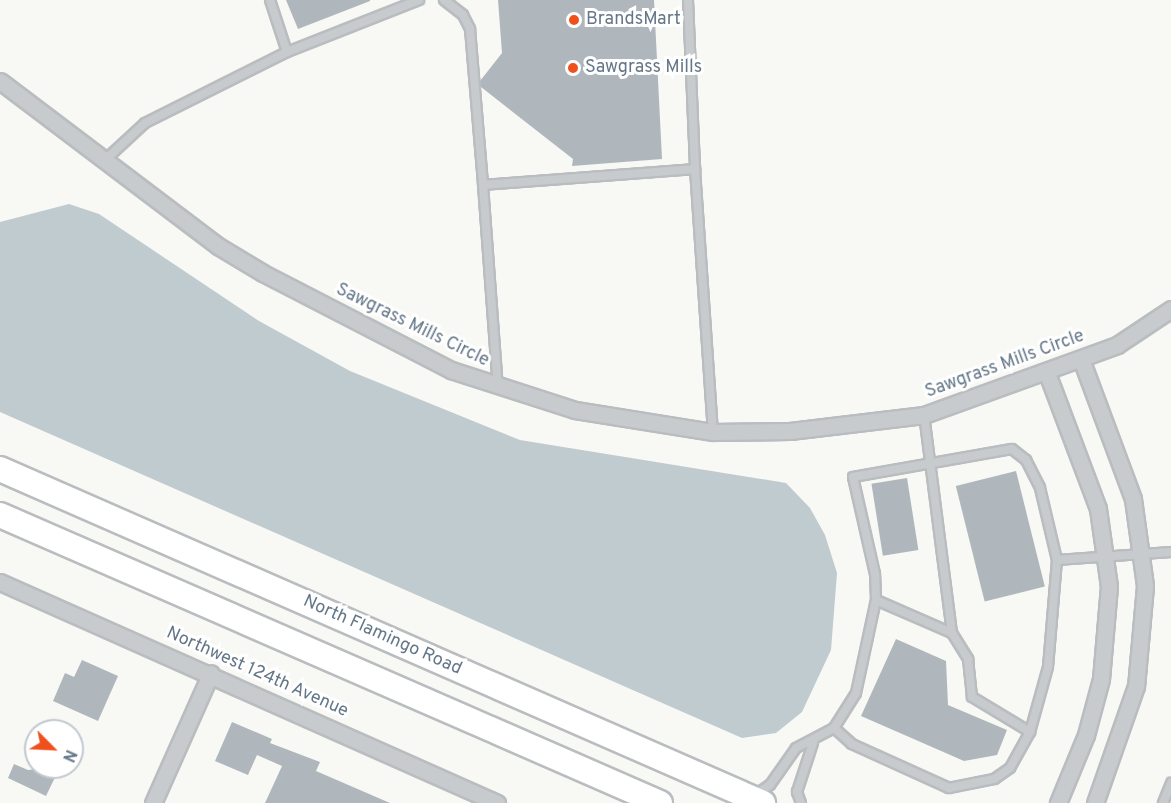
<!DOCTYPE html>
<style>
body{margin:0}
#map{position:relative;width:1171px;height:803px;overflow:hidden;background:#f8f8f4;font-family:Overpass,sans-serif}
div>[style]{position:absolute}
.water>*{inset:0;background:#c0cbd0}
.building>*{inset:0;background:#afb7bd;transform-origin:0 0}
.roads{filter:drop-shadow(2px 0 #b9bdc0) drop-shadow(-2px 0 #b9bdc0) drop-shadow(0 2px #b9bdc0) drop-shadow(0 -2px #b9bdc0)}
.service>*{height:8px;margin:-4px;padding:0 4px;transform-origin:4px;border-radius:4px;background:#c7cbce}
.minor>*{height:15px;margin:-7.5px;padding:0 7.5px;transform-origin:7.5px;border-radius:7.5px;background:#c7cbce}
.trunk>*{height:24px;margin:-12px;padding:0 12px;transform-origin:12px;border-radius:12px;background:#fff}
.dots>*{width:16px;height:16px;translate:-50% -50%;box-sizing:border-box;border:3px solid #fff;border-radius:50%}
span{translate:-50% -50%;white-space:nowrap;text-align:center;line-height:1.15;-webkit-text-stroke:6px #fff;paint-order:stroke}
.poi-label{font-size:18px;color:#647788}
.left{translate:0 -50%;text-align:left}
.street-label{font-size:18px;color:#647788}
.north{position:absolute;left:24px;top:719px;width:60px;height:60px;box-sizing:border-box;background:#fff;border:2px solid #c1c9cf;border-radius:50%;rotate:114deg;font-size:16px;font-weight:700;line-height:24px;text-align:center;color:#647788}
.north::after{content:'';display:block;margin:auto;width:21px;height:27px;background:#f0511c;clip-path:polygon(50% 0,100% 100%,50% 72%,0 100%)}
</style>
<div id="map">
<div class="water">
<div style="clip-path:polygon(69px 204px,99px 214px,259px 321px,350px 371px,520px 440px,786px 483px,810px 508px,825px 535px,837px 573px,831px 650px,802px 712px,776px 733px,742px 738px,0 412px,0 222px)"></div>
</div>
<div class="building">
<div style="clip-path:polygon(286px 0,370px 0,370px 1px,298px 29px)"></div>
<div style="clip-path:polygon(498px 0,654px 0,662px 159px,572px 166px,573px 159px,481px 87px,480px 81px,502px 53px)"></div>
<div style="left:1016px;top:471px;width:119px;height:62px;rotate:76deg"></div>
<div style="left:907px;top:478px;width:73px;height:36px;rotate:81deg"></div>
<div style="clip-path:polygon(896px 639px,946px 661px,948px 705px,1007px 730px,997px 755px,964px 761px,861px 716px)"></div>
<div style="clip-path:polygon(82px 660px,118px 676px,98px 721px,53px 701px,65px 673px,74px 677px)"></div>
<div style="clip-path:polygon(232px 722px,272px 739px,270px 743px,320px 762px,316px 771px,390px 803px,265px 803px,282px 766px,257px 755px,248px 775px,215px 761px)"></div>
<div style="clip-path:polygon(14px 764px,28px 770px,60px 767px,46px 796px,8px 778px)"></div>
</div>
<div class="roads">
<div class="service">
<div style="left:444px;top:0;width:24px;rotate:38deg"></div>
<div style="left:463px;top:15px;width:16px;rotate:63deg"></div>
<div style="left:470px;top:29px;width:157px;rotate:85.2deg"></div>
<div style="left:483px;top:185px;width:213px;rotate:-4.3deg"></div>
<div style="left:695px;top:169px;width:264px;rotate:86.1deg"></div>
<div style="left:688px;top:0;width:169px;rotate:87.6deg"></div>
<div style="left:287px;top:52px;width:142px;rotate:-21.5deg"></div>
<div style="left:105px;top:160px;width:54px;rotate:-42.8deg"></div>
<div style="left:145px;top:123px;width:159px;rotate:-26.6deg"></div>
<div style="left:287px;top:52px;width:55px;rotate:-108.1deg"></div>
<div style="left:483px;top:185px;width:203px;rotate:85.8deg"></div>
<div style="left:1057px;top:560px;width:114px;rotate:-4deg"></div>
<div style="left:876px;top:600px;width:83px;rotate:23.5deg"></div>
<div style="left:952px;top:633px;width:220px;rotate:-97.3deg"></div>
<div style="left:952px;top:633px;width:31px;rotate:58deg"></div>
<div style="left:968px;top:659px;width:38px;rotate:84deg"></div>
<div style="left:972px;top:697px;width:68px;rotate:31.1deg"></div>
<div style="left:755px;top:795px;width:18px;rotate:-34deg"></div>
<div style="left:770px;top:785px;width:45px;rotate:-54.9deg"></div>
<div style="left:796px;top:748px;width:43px;rotate:-27.8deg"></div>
<div style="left:834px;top:728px;width:41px;rotate:-57.8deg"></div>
<div style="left:856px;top:693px;width:95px;rotate:-77.9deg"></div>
<div style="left:876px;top:600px;width:26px;rotate:-92deg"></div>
<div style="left:875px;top:574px;width:99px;rotate:-102.8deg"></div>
<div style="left:853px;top:477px;width:161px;rotate:-10deg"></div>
<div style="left:1012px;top:449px;width:18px;rotate:38deg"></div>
<div style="left:1026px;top:460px;width:31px;rotate:63deg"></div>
<div style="left:1040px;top:488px;width:74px;rotate:76.7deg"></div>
<div style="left:1057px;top:560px;width:107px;rotate:94.8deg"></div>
<div style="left:1048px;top:667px;width:67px;rotate:105.5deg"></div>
<div style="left:1030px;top:732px;width:41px;rotate:119.1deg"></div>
<div style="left:1010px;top:768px;width:19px;rotate:145deg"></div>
<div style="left:994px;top:779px;width:46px;rotate:168.7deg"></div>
<div style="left:949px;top:788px;width:107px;rotate:-155.6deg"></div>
<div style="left:852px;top:744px;width:24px;rotate:-138deg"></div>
<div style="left:801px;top:803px;width:12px;rotate:-110deg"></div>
<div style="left:797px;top:792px;width:52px;rotate:-71.9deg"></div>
<div style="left:1163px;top:803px;width:22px;rotate:-68deg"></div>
</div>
<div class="minor">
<div style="left:0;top:81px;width:273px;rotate:37.1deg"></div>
<div style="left:218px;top:246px;width:52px;rotate:31deg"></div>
<div style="left:263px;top:273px;width:212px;rotate:27.3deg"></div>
<div style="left:451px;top:370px;width:130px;rotate:17.9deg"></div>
<div style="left:575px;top:410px;width:140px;rotate:9.1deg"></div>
<div style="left:713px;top:432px;width:77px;rotate:-0.7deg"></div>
<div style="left:790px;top:431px;width:135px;rotate:-6.8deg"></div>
<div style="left:924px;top:415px;width:205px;rotate:-19.9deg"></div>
<div style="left:1117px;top:345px;width:65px;rotate:-33.7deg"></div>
<div style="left:1081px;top:359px;width:149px;rotate:69.6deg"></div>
<div style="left:1133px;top:499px;width:88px;rotate:82.1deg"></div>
<div style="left:1145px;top:586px;width:100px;rotate:95.1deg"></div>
<div style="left:1136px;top:686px;width:124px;rotate:109.3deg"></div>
<div style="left:1047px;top:373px;width:145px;rotate:69.4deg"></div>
<div style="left:1098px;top:509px;width:78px;rotate:81.9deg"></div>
<div style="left:1109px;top:586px;width:93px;rotate:94.9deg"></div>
<div style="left:1101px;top:679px;width:58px;rotate:105deg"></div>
<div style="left:1086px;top:735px;width:74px;rotate:112.4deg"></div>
<div style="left:0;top:582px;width:544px;rotate:23.97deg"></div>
<div style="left:153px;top:803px;width:142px;rotate:-66deg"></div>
</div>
<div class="trunk">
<div style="left:0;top:469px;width:833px;rotate:23.64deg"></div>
<div style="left:0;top:515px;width:720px;rotate:23.57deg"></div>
</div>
</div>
<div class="dots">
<div style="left:574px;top:20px;background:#f0511c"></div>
<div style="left:573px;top:68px;background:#f0511c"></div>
</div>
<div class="poi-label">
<span class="left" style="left:586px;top:20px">BrandsMart</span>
<span class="left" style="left:585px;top:68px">Sawgrass Mills</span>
</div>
<div class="street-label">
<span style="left:412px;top:326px;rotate:26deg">Sawgrass Mills Circle</span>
<span style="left:1005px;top:365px;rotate:-20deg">Sawgrass Mills Circle</span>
<span style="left:382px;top:636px;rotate:24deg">North Flamingo Road</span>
<span style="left:257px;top:673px;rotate:24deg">Northwest 124th Avenue</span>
</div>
<div class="north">N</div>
</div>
